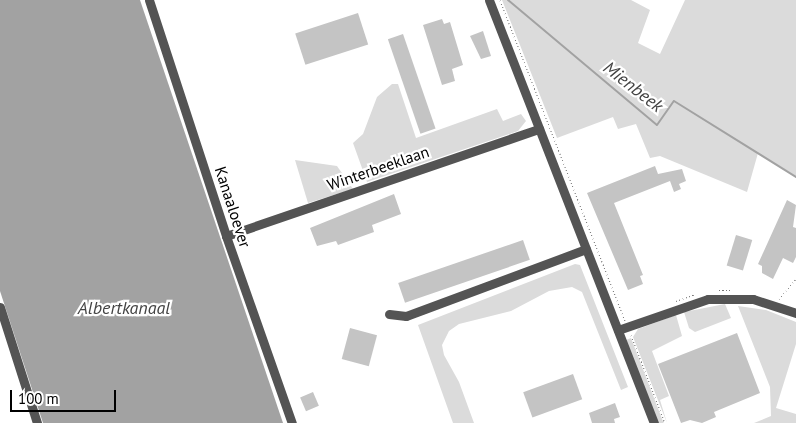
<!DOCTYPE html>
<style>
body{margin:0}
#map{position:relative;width:796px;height:423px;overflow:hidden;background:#fff;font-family:"PT Sans",sans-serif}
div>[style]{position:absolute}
.green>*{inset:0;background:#dbdbdb;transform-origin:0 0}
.water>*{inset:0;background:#a2a2a2}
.stream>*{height:2px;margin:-1px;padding:0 1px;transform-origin:1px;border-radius:1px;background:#a2a2a2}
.building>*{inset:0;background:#c4c4c4;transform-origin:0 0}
.path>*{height:1px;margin-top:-0.5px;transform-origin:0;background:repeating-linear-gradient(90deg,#767676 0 1px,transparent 0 3.5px)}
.minor>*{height:9px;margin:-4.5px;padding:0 4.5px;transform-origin:4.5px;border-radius:4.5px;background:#545454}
span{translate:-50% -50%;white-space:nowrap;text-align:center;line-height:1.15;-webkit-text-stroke:4.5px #fff;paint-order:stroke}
.street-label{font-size:16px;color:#000}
.water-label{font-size:18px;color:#434343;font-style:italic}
.scale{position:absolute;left:10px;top:390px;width:106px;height:22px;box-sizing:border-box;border:2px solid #000;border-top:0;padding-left:6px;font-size:15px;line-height:18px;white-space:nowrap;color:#000;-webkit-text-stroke:4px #fff;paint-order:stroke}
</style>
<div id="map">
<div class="green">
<div style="clip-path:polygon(502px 0,631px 0,650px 10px,638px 43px,660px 54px,685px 0,796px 0,796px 176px,758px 153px,747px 192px,660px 156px,650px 158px,636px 124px,618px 129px,613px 117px,557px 138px)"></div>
<div style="clip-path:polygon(392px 84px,398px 84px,416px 138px,497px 109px,503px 121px,521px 114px,526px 121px,518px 131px,367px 182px,353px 143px,363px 134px,377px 97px)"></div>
<div style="clip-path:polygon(295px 160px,337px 166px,353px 189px,308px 203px)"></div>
<div style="clip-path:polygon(575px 264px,580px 265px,628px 387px,621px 390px,582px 292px,572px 287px,549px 291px,511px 311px,459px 324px,449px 331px,442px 345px,444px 355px,459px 382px,474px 423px,453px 423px,418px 325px)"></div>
<div style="clip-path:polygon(725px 304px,731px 318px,695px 332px,689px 328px,684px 312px)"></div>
<div style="clip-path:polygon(738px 306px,766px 310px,796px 322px,796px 344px,776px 408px,796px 414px,796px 423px,754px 423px,771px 416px,770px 387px)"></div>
<div style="clip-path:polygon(676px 315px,682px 336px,652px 351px,669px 396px,660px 400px,667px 423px,633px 337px,638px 329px)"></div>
<div style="left:631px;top:338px;width:91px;height:6px;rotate:69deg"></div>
</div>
<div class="water">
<div style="clip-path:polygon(0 0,140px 0,283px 423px,43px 423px,0 291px)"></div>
</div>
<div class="stream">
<div style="left:508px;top:0;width:194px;rotate:40deg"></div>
<div style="left:657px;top:125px;width:29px;rotate:-55deg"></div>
<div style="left:674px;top:101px;width:144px;rotate:31.9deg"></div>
</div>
<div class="building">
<div style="left:358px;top:13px;width:33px;height:66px;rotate:72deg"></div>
<div style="clip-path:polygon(442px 19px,444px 24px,450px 22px,463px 65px,452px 69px,455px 81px,442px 85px,423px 25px)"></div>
<div style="clip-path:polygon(483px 31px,491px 56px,481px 59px,470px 36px)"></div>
<div style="left:403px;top:34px;width:100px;height:16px;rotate:71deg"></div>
<div style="clip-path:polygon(655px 166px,658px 174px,682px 169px,686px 181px,679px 184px,681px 189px,674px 192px,670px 181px,614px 203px,643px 275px,640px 276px,643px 284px,628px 290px,587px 193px)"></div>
<div style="clip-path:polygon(394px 194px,401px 214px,372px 225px,374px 232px,338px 245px,336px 241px,317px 246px,310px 228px)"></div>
<div style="clip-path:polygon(787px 200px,796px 205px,793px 227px,796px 228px,796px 257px,793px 263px,783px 258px,773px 279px,762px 273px,762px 266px,758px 264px)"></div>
<div style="left:736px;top:235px;width:17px;height:32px;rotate:17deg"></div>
<div style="left:523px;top:240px;width:21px;height:132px;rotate:71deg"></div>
<div style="left:350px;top:328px;width:28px;height:32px;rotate:15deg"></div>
<div style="clip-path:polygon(737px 333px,760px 393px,714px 412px,716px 417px,702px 423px,690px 420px,681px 423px,658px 364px)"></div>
<div style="left:573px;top:374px;width:27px;height:53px;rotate:70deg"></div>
<div style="left:313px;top:392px;width:15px;height:14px;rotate:67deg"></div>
<div style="clip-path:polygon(615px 403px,620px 417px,614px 419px,615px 423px,592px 423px,589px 413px)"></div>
</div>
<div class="path">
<div style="left:500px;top:0;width:344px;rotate:68.7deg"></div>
<div style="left:719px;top:290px;width:14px"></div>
<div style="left:779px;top:299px;width:26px;rotate:-50deg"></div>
<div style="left:676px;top:301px;width:20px;rotate:-20deg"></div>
<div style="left:631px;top:335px;width:94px;rotate:68.9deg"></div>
</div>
<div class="minor">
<div style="left:149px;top:0;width:248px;rotate:71.9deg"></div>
<div style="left:226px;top:236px;width:198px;rotate:70.6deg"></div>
<div style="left:489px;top:0;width:454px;rotate:68.7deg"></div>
<div style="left:226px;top:236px;width:331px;rotate:-18.9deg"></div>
<div style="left:0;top:307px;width:122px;rotate:72.3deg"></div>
<div style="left:389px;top:314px;width:17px;rotate:7deg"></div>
<div style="left:406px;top:316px;width:192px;rotate:-20.4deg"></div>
<div style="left:618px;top:330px;width:95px;rotate:-19deg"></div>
<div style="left:708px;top:299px;width:45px"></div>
<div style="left:753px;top:299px;width:45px;rotate:18deg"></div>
</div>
<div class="street-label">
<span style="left:378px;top:168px;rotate:-19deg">Winterbeeklaan</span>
<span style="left:233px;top:207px;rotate:72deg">Kanaaloever</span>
</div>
<div class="water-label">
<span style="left:633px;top:87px;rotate:38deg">Mienbeek</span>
<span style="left:124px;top:308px">Albertkanaal</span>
</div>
<div class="scale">100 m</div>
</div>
